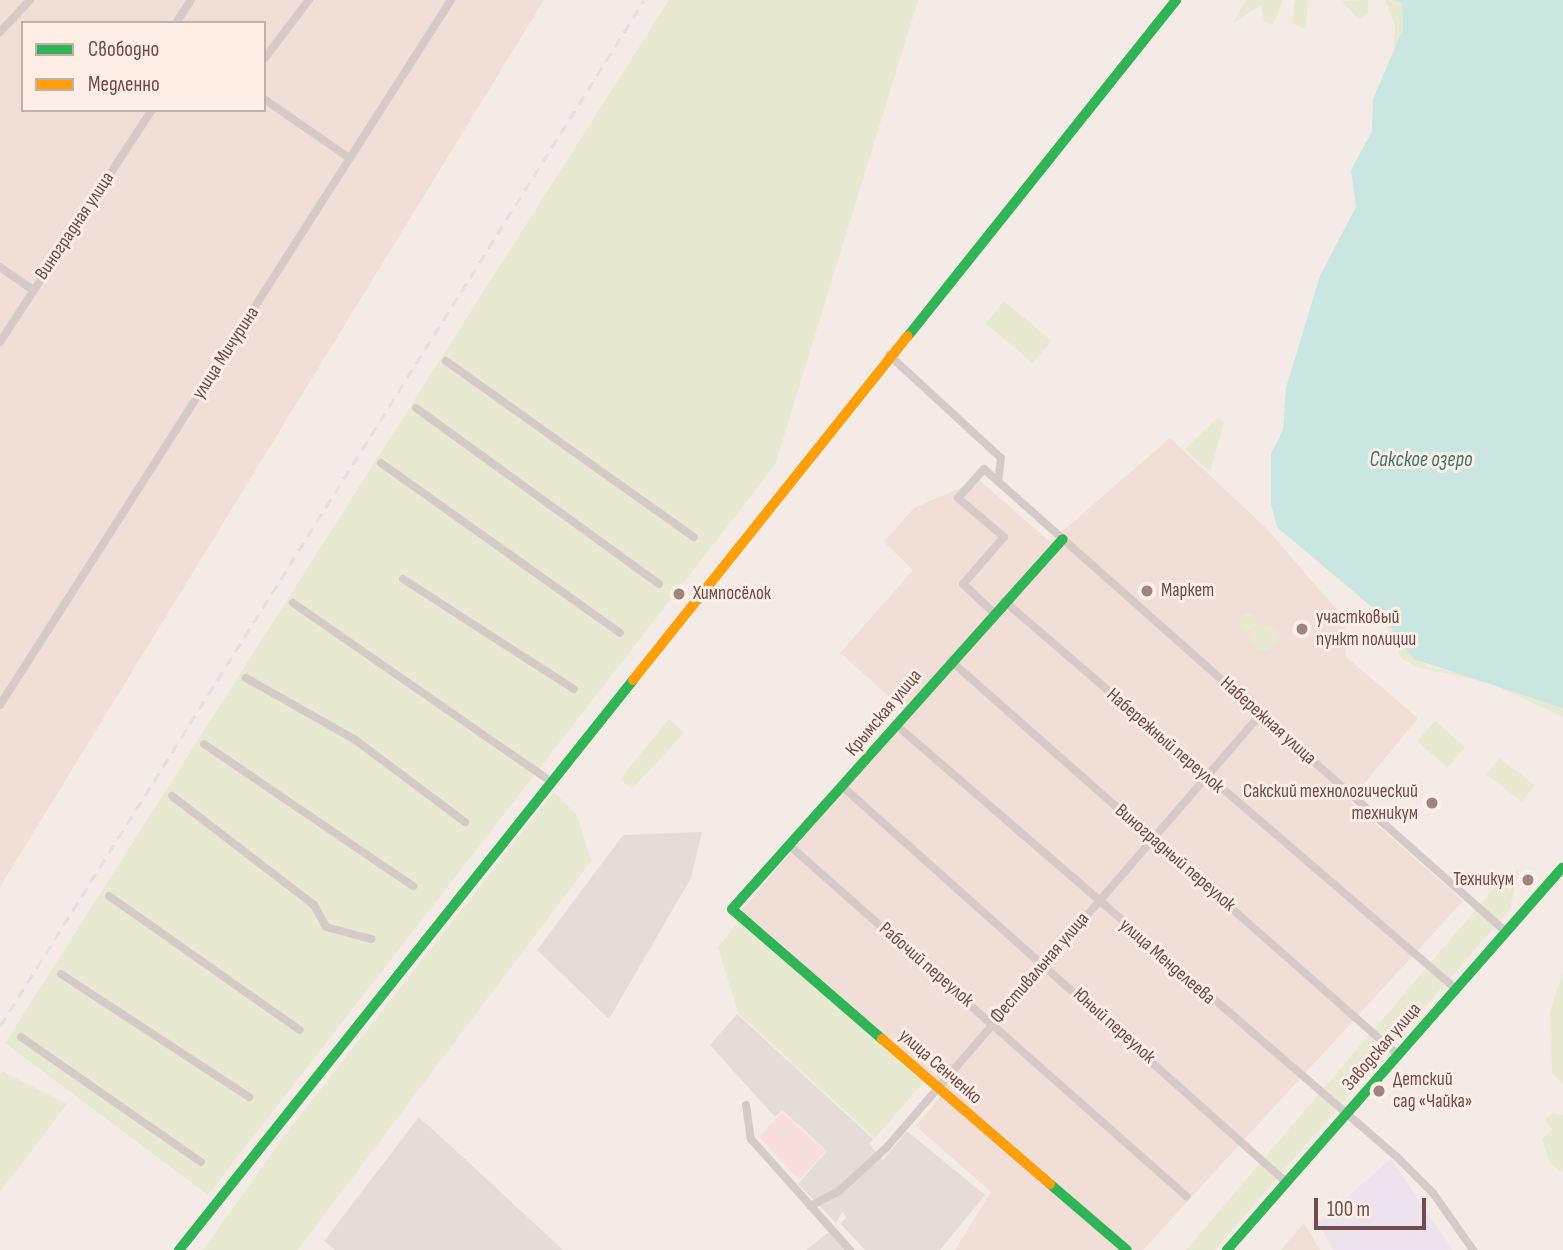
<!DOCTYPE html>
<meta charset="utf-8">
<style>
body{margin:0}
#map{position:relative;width:1563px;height:1250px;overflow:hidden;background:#f5ebe6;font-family:"Sofia Sans Condensed",sans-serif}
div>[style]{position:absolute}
.residential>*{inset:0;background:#f1ded6}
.commercial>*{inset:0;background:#f9dfdc}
.industrial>*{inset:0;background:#e7dbd7}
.education>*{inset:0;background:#ede3ef}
.green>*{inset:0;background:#e7e9d1;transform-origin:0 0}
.round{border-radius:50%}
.water>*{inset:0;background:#c9e6e0}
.street>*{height:8px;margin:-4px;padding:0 4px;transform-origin:4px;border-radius:4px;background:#d6cac9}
.fast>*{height:10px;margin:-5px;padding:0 5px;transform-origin:5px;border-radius:5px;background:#30b455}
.slow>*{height:10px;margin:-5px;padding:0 5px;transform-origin:5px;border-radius:5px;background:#ff9f0a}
.rail>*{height:2.5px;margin-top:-1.25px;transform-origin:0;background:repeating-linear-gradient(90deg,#e2e0e3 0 10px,transparent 0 17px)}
.dots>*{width:19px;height:19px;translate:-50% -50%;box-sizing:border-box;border:4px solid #ffeee6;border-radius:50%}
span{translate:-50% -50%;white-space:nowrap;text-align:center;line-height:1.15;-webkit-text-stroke:6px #ffeee6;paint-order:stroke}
.street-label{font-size:19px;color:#714c48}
.poi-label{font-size:19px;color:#714c48}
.left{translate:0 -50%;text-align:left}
.right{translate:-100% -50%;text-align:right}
.water-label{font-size:21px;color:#3d7771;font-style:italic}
.legend{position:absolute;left:21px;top:21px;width:245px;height:91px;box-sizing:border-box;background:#ffeee6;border:2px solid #c6ada7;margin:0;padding:9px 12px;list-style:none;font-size:21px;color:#714c48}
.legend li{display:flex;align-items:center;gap:14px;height:35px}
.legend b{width:35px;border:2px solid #c6ada7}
.scale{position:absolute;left:1314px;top:1198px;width:112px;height:32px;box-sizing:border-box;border:4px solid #714c48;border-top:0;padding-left:9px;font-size:21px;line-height:24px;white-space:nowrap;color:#714c48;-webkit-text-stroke:5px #ffeee6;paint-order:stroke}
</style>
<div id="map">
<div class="residential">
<div style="clip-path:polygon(evenodd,0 0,544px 0,0 887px,0 0,23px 23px,264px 23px,264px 110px,23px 110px,23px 23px)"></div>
<div style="clip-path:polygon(1170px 438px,1266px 528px,1344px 618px,1346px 657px,1418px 718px,1350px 801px,1463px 901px,1143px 1250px,955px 1250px,991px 1192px,916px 1126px,947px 1089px,742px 910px,909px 714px,840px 653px,913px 570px,884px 542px,914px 508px,979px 480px,1050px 542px)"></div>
<div style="clip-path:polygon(1304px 1223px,1320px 1250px,1281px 1250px)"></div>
</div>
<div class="commercial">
<div style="clip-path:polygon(782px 1112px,826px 1151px,799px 1180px,759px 1137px)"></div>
</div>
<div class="industrial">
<div style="clip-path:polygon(702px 832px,691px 878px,609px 1019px,537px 950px,623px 835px)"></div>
<div style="clip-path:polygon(737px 1014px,873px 1139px,869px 1144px,883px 1160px,907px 1131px,985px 1195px,940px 1250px,865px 1250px,840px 1223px,846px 1218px,843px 1211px,836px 1223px,798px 1184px,827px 1151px,782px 1110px,775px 1117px,710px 1045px)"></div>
<div style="clip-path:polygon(419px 1117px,466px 1160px,563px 1250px,335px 1250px,324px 1241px)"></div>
<div style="clip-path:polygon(831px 1232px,847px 1250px,806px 1250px,826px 1234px)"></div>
</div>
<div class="education">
<div style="clip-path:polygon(1391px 1159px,1420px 1202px,1453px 1250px,1333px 1250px,1318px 1222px)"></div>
</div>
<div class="green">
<div style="clip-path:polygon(669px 0,918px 0,775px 465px,208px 1195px,5px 1043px)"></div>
<div style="clip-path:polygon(1246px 0,1283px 0,1273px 25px,1264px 21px,1261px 5px,1232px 24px)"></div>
<div style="clip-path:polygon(1295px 0,1308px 0,1306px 29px,1292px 23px)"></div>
<div style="clip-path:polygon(1368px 0,1368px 14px,1359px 20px,1342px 1px)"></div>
<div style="clip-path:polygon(1385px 0,1402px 2px,1403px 29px,1394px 55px,1395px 25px)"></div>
<div style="left:1004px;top:301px;width:62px;height:29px;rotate:40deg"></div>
<div style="clip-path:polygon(1218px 417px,1224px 423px,1210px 472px,1185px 449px)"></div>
<div class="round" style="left:1239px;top:613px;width:18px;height:18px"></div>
<div style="clip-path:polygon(1380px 614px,1427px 667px,1493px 680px,1563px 708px,1563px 717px,1490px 683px,1420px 668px,1402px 659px)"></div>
<div class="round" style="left:1251px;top:625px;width:26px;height:26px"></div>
<div style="clip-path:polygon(669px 719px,684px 733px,632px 789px,620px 779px)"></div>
<div style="left:1435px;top:721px;width:40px;height:27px;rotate:41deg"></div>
<div style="left:1499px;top:758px;width:45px;height:21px;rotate:37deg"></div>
<div style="clip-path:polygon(554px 792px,577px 815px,591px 861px,298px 1250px,203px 1250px,284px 1136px)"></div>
<div style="clip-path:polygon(1519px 869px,1510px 909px,1215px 1250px,1186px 1250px,1496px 886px)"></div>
<div style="clip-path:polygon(739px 921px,924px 1082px,875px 1138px,738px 1013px,718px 947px)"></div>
<div style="clip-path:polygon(1563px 971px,1563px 1085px,1552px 1072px,1550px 1013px)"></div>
<div style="clip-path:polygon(2px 1071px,67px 1104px,0 1192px,0 1074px)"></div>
<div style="clip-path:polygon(1553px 1113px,1563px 1115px,1563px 1173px,1550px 1163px,1542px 1139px,1552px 1129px,1544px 1120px)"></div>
</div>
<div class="water">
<div style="clip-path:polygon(1392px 0,1563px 0,1563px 708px,1414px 659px,1380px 614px,1277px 527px,1271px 504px,1271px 454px,1283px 430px,1286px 388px,1320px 276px,1356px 207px,1351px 170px,1372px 131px,1373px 99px,1403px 29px,1402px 3px)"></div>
</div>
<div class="street">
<div style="left:176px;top:23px;width:27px;rotate:-57deg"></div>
<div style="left:0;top:32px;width:44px;rotate:-46.8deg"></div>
<div style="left:264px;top:59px;width:74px;rotate:-52.7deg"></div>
<div style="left:264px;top:99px;width:102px;rotate:34.6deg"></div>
<div style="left:0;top:267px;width:40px;rotate:34.9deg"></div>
<div style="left:0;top:342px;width:277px;rotate:-56.8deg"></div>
<div style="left:889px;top:355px;width:152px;rotate:42.6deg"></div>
<div style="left:1001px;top:458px;width:23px;rotate:97deg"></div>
<div style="left:446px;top:361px;width:304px;rotate:35.4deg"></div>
<div style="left:416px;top:408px;width:300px;rotate:35.9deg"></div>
<div style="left:381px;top:463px;width:293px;rotate:35.4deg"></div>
<div style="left:403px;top:579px;width:203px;rotate:32.8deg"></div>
<div style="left:1004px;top:601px;width:596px;rotate:40.64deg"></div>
<div style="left:293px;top:603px;width:311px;rotate:34.7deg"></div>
<div style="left:993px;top:612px;width:41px;rotate:-137deg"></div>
<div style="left:963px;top:584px;width:62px;rotate:-48.9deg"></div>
<div style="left:1004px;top:537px;width:60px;rotate:-139.7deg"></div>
<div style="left:958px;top:498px;width:39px;rotate:-48deg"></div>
<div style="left:984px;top:469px;width:696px;rotate:41.57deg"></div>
<div style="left:951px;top:661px;width:597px;rotate:41.4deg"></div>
<div style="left:246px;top:678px;width:124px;rotate:29.5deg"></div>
<div style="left:354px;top:739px;width:139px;rotate:36.8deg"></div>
<div style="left:0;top:705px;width:837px;rotate:-57.39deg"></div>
<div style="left:895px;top:724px;width:663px;rotate:40.78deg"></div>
<div style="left:1397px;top:1157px;width:51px;rotate:45deg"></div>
<div style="left:1433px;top:1193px;width:70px;rotate:54.9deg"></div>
<div style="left:204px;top:744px;width:253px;rotate:34.2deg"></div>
<div style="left:844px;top:788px;width:594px;rotate:41.72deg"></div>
<div style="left:172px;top:796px;width:179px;rotate:37.5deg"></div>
<div style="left:314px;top:905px;width:25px;rotate:61deg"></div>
<div style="left:326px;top:927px;width:47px;rotate:14.9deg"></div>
<div style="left:790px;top:846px;width:529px;rotate:41.47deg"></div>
<div style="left:109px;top:896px;width:233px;rotate:35.1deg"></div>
<div style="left:61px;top:974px;width:225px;rotate:33.2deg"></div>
<div style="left:21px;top:1037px;width:219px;rotate:34.8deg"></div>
<div style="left:746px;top:1105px;width:34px;rotate:82deg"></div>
<div style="left:751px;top:1139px;width:149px;rotate:48.3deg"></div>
<div style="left:810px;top:1206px;width:33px;rotate:-27deg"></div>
<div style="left:839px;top:1191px;width:65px;rotate:-42.5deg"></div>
<div style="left:887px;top:1147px;width:569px;rotate:-49.2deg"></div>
</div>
<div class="fast">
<div style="left:908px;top:336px;width:430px;rotate:-51.4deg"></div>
<div style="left:882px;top:1039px;width:198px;rotate:-139.1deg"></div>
<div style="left:732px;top:909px;width:496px;rotate:-48.2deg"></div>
<div style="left:1050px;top:1184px;width:101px;rotate:40.6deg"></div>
<div style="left:179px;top:1250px;width:729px;rotate:-51.46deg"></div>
<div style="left:1227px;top:1250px;width:509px;rotate:-48.74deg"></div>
</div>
<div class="slow">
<div style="left:633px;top:680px;width:440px;rotate:-51.4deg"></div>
<div style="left:882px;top:1039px;width:222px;rotate:40.8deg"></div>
</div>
<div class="rail">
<div style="left:0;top:1026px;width:1211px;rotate:-57.88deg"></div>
</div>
<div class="dots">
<div style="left:1147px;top:591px;background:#9f847f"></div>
<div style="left:679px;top:594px;background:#9f847f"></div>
<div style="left:1302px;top:629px;background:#9f847f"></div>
<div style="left:1432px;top:803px;background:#9f847f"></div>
<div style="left:1528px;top:880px;background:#9f847f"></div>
<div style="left:1379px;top:1091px;background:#9f847f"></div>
</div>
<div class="street-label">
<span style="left:75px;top:226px;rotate:-56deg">Виноградная улица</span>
<span style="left:226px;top:353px;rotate:-57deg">улица Мичурина</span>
<span style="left:884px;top:713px;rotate:-50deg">Крымская улица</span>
<span style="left:1268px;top:721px;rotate:42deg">Набережная улица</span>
<span style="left:1165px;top:741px;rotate:41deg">Набережный переулок</span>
<span style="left:1175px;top:858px;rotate:41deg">Виноградный переулок</span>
<span style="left:1167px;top:962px;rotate:41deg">улица Менделеева</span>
<span style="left:926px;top:965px;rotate:41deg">Рабочий переулок</span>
<span style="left:1040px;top:968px;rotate:-49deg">Фестивальная улица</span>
<span style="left:1114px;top:1026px;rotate:42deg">Юный переулок</span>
<span style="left:1382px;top:1047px;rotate:-49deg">Заводская улица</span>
<span style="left:940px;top:1067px;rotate:41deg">улица Сенченко</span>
</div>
<div class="poi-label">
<span class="left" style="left:1161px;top:591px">Маркет</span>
<span class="left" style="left:693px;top:594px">Химпосёлок</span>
<span class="left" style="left:1316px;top:629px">участковый<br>пункт полиции</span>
<span class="right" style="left:1418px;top:803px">Сакский технологический<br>техникум</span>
<span class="right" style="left:1514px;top:880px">Техникум</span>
<span class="left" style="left:1393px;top:1091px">Детский<br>сад «Чайка»</span>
</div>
<div class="water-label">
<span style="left:1421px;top:460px">Сакское озеро</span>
</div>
<ul class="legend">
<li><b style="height:9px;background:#30b455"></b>Свободно</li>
<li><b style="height:9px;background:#ff9f0a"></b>Медленно</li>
</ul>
<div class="scale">100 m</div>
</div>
